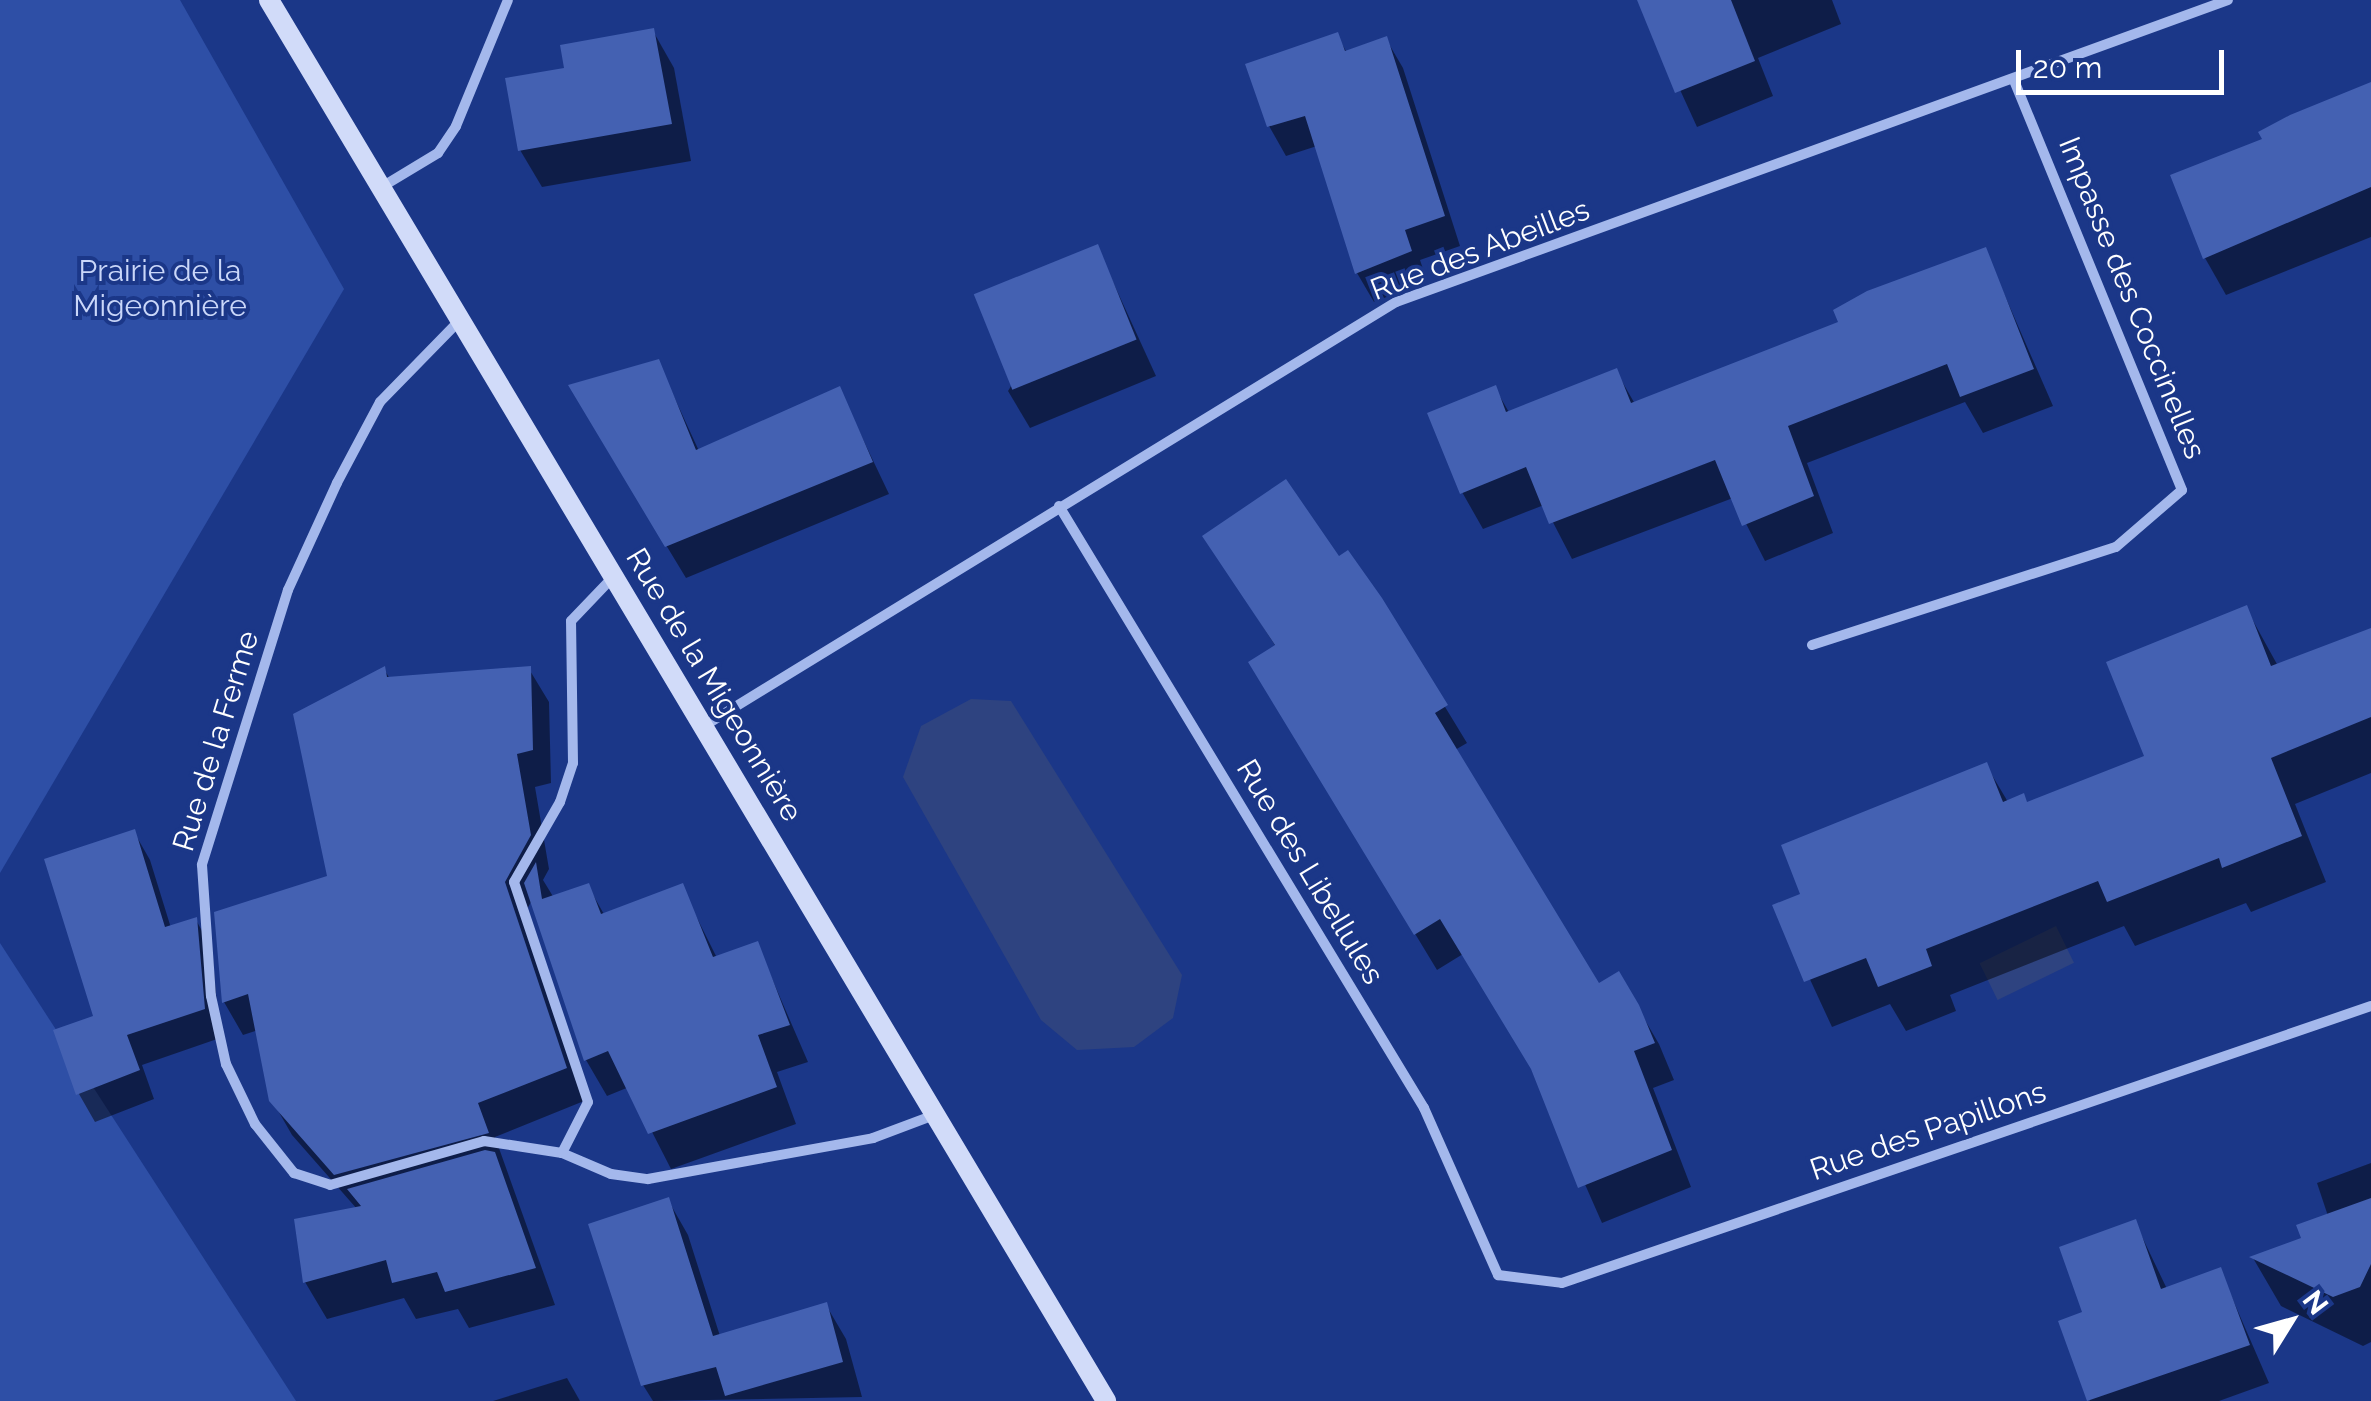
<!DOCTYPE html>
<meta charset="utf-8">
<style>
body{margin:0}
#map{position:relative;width:2371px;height:1401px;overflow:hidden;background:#1b3788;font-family:Raleway,sans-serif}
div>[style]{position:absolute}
.green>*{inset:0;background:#2e4fa6}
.water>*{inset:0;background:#2e4380;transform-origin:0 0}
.shadow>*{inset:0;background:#0007}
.building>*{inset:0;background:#4461b2;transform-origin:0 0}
.street>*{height:10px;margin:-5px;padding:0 5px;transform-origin:5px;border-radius:5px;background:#a4b8ec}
.secondary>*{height:20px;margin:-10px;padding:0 10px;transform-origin:10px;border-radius:10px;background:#d1dbf9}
span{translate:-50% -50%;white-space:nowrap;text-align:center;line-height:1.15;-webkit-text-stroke:8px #1b3788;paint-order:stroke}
.street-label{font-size:30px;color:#fff}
.park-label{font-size:30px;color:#cad7f9}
.north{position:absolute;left:2241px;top:1271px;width:100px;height:100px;-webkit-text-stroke:8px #1b3788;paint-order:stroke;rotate:53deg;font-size:28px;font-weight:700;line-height:40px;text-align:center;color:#fff}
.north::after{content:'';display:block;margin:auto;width:35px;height:45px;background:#fff;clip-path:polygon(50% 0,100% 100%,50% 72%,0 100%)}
.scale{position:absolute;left:2016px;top:50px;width:208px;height:45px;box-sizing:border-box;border:5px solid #fff;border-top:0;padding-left:12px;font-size:30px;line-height:35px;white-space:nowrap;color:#fff;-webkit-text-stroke:8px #1b3788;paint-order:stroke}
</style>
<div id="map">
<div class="green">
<div style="clip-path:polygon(0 0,180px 0,344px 289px,0 873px)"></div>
<div style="clip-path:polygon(0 943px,296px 1401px,0 1401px)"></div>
</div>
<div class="water">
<div style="clip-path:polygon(971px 699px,1011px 701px,1182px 975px,1173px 1018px,1134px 1047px,1077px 1050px,1041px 1020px,903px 777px,921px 726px)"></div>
<div style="left:2056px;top:926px;width:41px;height:85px;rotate:64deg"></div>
</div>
<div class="shadow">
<div style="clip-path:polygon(1639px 0,1832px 0,1841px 24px,1758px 58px,1773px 96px,1697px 127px)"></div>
<div style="clip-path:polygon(653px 31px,674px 68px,691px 161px,542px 187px,520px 150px,567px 70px)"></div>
<div style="clip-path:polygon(1337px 35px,1347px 53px,1386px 39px,1403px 68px,1460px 246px,1420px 260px,1427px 281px,1374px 302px,1357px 273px,1317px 146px,1286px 156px,1269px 126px)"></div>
<div style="clip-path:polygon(2371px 85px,2371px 237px,2226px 295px,2205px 258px,2265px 140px)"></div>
<div style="clip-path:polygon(1097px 247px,1156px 376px,1030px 428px,1008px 391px)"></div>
<div style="clip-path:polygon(1985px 250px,2053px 406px,1983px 433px,1965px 402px,1807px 463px,1833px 533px,1765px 561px,1733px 498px,1572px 559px,1544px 505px,1483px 529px,1462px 492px,1495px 388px,1510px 414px,1616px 371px,1635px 404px,1841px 323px)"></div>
<div style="clip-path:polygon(658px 362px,699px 451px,839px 389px,889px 494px,686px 578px,589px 418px)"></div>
<div style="clip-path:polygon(1206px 537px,1338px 560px,1380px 600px,1467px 743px,1455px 750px,1599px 986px,1618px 974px,1659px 1044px,1674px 1080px,1653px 1088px,1691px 1187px,1602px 1223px,1536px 1073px,1463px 954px,1437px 970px,1273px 699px,1276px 647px)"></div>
<div style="clip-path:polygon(2246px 608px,2278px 666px,2371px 631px,2371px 773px,2295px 804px,2326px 882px,2251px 912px,2246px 903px,2135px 946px,2124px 926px,1950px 995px,1956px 1011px,1906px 1031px,1890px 1004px,1832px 1027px,1776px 906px,1803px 895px,1986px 765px,2008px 802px,2027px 805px,2147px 757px)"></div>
<div style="clip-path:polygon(384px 669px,390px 679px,529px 669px,549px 702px,551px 783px,535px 787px,549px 869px,543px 880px,554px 898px,588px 886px,605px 916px,681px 886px,717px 958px,757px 944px,808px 1062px,777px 1072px,796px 1124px,671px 1169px,629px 1087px,607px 1096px,586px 1060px,532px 900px,523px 917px,584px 1101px,495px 1137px,555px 1305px,469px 1328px,458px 1309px,416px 1319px,404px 1298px,327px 1319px,305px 1282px,357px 1209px,292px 1135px,272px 1100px,258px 1030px,243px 1035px,224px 1002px,330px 878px)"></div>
<div style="clip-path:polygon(134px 832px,150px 860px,171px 928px,196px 920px,212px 949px,220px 1038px,142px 1065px,154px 1099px,95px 1122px,79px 1094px)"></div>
<div style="clip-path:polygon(2371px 1163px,2371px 1342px,2363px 1346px,2281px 1306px,2253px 1258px,2304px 1240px,2328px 1216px,2317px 1183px)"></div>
<div style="clip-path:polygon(668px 1200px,688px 1235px,720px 1336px,826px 1305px,846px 1339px,862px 1397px,653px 1401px,643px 1385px)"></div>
<div style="clip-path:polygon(2135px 1222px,2167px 1289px,2220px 1270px,2269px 1383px,2219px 1401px,2090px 1401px,2061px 1323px,2086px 1314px)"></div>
<div style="clip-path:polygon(567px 1378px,580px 1401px,493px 1401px)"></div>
</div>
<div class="building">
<div style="clip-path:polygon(1637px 0,1731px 0,1755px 61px,1675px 93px)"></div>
<div style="clip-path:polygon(654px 28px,672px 124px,518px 151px,505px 78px,564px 68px,560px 45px)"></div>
<div style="clip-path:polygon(1338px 32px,1345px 51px,1387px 36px,1445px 216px,1405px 230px,1412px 251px,1355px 274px,1305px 116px,1267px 127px,1245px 64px)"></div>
<div style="clip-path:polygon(2371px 82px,2371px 187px,2203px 259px,2170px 175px,2262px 139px,2258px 132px,2290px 115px)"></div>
<div style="left:1098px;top:244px;width:103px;height:134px;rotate:68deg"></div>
<div style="clip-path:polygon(1986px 247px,2034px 369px,1960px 397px,1947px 364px,1788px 426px,1814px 496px,1742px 526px,1715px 460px,1549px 524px,1526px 467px,1460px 494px,1427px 413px,1496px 385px,1506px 412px,1617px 368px,1631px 403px,1838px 322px,1833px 310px,1867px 291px)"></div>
<div style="clip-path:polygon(659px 359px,696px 450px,840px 386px,873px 462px,665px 547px,568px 385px)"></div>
<div style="clip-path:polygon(1286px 479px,1339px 556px,1348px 550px,1382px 598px,1448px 705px,1435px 713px,1599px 983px,1619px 971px,1639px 1005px,1655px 1043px,1634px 1051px,1672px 1150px,1578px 1188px,1531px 1069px,1440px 919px,1414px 935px,1248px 662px,1275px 645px,1202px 536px)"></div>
<div style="clip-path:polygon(2247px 605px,2271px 666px,2371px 628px,2371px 717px,2271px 758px,2302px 836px,2222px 868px,2219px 858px,2107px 902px,2098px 881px,1926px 949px,1932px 966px,1878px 987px,1866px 958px,1804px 982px,1772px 905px,1800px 894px,1781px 845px,1987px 762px,2003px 802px,2024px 793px,2027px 802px,2144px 756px,2106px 662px)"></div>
<div style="clip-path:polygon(385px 666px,387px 677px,531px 666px,533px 750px,517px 754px,531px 835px,505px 882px,567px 1068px,478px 1103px,489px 1133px,334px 1175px,269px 1101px,248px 994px,222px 1003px,214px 912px,327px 876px,293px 714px)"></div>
<div style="clip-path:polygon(135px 829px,165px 927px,197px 917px,205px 1009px,127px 1035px,140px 1070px,76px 1095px,53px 1030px,93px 1016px,44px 859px)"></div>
<div style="clip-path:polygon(536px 862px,542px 899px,589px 883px,601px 914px,683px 883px,713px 957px,758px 941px,790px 1025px,758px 1035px,777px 1087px,648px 1134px,608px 1051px,584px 1061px,524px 883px)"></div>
<div style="clip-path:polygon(485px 1150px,495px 1152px,536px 1268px,445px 1292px,437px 1272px,392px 1283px,386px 1260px,303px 1283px,294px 1219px,361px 1206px,347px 1189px)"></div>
<div style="clip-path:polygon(669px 1197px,713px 1336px,827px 1302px,843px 1362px,725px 1396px,716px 1367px,641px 1386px,588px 1224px)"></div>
<div style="clip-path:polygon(2371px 1198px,2371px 1264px,2360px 1287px,2333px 1297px,2249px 1257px,2301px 1238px,2296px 1225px)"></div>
<div style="clip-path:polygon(2136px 1219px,2161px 1289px,2221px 1267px,2250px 1345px,2087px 1401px,2058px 1321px,2082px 1312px,2059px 1247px)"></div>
</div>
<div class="street">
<div style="left:380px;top:188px;width:68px;rotate:-31.1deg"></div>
<div style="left:438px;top:153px;width:32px;rotate:-56deg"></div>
<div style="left:456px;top:126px;width:136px;rotate:-67.6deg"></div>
<div style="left:459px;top:321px;width:113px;rotate:134.3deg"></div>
<div style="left:380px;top:402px;width:92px;rotate:118deg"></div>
<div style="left:337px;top:483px;width:118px;rotate:114.6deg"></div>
<div style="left:288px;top:590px;width:288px;rotate:107.4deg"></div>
<div style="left:202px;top:865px;width:131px;rotate:86.1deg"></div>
<div style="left:211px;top:996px;width:70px;rotate:77.6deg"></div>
<div style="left:226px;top:1064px;width:67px;rotate:64.2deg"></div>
<div style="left:255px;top:1124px;width:63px;rotate:51.5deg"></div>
<div style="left:294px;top:1173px;width:38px;rotate:18deg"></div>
<div style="left:330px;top:1185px;width:160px;rotate:-15.9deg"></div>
<div style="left:484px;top:1141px;width:79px;rotate:8.7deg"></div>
<div style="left:562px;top:1153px;width:53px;rotate:23.2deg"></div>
<div style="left:611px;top:1174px;width:37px;rotate:8deg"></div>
<div style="left:648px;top:1179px;width:229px;rotate:-10.3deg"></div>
<div style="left:873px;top:1138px;width:68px;rotate:-20.6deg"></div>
<div style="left:1059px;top:506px;width:704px;rotate:58.77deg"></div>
<div style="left:1424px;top:1108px;width:183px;rotate:66.1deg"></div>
<div style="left:1498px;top:1275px;width:64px;rotate:7.1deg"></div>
<div style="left:1562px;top:1283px;width:855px;rotate:-18.9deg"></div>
<div style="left:1812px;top:645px;width:319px;rotate:-17.9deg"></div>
<div style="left:2116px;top:547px;width:87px;rotate:-40.8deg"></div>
<div style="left:2182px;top:490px;width:441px;rotate:-112.3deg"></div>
<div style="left:704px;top:726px;width:812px;rotate:-31.5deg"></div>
<div style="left:1396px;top:302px;width:885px;rotate:-19.95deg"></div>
<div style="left:562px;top:1153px;width:57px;rotate:-63deg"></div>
<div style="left:588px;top:1102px;width:232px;rotate:-108.6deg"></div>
<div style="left:514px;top:882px;width:92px;rotate:-60.1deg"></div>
<div style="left:560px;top:802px;width:41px;rotate:-71.6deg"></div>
<div style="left:573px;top:763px;width:142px;rotate:-90.8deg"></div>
<div style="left:571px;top:621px;width:61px;rotate:-46.3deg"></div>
</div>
<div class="secondary">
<div style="left:269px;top:0;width:1632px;rotate:59.14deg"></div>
</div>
<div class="street-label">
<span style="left:1480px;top:250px;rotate:-21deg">Rue des Abeilles</span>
<span style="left:2132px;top:298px;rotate:68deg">Impasse des Coccinelles</span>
<span style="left:714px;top:685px;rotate:59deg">Rue de la Migeonnière</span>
<span style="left:216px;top:741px;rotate:-73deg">Rue de la Ferme</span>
<span style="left:1310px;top:872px;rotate:59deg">Rue des Libellules</span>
<span style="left:1928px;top:1131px;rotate:-19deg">Rue des Papillons</span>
</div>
<div class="park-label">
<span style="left:160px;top:288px">Prairie de la<br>Migeonnière</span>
</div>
<div class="north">N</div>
<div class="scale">20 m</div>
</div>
